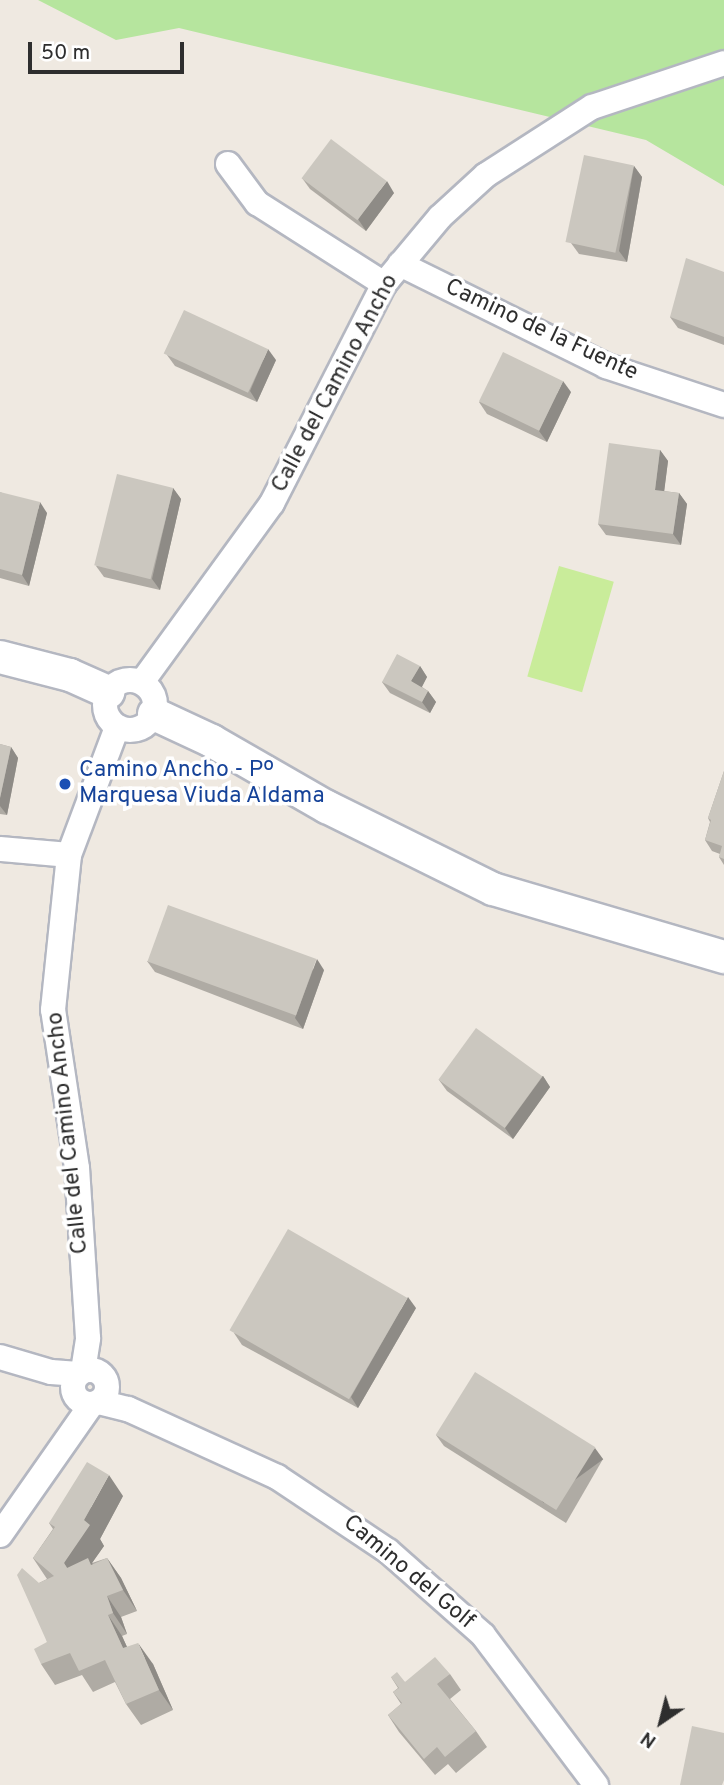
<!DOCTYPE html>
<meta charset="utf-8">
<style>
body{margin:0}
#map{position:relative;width:724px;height:1785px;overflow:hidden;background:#efe9e1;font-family:Overpass,sans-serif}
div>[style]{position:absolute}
.green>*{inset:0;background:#b6e59e}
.pitch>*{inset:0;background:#c9ec9a;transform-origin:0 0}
.roads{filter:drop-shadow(2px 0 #b4b7c1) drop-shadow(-2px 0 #b4b7c1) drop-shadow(0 2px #b4b7c1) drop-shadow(0 -2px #b4b7c1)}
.minor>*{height:24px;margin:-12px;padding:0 12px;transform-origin:12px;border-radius:12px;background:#fff}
.minor>.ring{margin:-12px;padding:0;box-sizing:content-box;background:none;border:24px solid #fff;border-radius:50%}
.tertiary>*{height:32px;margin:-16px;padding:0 16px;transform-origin:16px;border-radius:16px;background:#fff}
.wall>*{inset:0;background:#afaba4}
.shaded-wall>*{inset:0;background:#8e8b86;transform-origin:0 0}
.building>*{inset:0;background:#cbc7bf;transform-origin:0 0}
.dots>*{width:19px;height:19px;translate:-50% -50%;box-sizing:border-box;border:4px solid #fff;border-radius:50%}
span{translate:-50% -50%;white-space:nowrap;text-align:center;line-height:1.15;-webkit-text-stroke:7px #fff;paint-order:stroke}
.street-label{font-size:23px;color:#2e2e2e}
.transit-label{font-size:23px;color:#164399}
.left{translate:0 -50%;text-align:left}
.north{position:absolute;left:626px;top:1687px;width:70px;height:70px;-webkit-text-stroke:5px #fff;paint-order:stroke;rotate:215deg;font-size:19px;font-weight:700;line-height:28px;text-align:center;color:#2e2e2e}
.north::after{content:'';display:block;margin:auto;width:24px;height:32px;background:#2e2e2e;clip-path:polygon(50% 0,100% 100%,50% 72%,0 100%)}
.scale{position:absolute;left:28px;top:42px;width:156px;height:32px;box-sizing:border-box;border:4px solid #2e2e2e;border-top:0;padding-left:9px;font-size:21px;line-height:24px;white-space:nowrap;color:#2e2e2e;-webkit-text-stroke:5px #fff;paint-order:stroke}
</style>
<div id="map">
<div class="green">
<div style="clip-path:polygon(38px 0,724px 0,724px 186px,646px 140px,179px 28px,116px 40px)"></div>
</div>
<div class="pitch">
<div style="left:559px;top:566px;width:57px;height:115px;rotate:16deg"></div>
</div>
<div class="roads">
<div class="minor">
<div style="left:228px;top:164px;width:49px;rotate:53.4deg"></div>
<div style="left:257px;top:203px;width:151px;rotate:32.5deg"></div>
<div style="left:400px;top:264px;width:230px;rotate:26.3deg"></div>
<div style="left:606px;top:366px;width:124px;rotate:18.3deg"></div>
<div class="ring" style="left:105px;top:680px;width:26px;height:26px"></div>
<div style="left:142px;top:682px;width:221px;rotate:-54deg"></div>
<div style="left:272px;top:503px;width:246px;rotate:-62.9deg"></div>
<div style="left:384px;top:284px;width:87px;rotate:-50.1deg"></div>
<div style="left:440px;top:217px;width:62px;rotate:-42.4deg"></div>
<div style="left:486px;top:175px;width:126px;rotate:-32.7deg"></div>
<div style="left:592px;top:107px;width:139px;rotate:-18.4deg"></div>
<div style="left:0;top:849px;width:69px;rotate:5deg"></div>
<div style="left:0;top:1357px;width:53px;rotate:16.4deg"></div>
<div style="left:51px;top:1372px;width:28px;rotate:4deg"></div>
<div class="ring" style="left:73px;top:1370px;width:10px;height:10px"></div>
<div style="left:83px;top:1371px;width:33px;rotate:-81deg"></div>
<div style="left:88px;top:1338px;width:170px;rotate:-93.7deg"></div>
<div style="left:77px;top:1168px;width:160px;rotate:-98.6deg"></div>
<div style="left:53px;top:1010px;width:156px;rotate:-84.1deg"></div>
<div style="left:69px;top:855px;width:137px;rotate:-69.4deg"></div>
<div style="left:99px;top:1402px;width:30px;rotate:14deg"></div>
<div style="left:128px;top:1409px;width:164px;rotate:24.5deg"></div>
<div style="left:277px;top:1477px;width:133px;rotate:33.7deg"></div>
<div style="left:388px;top:1551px;width:127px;rotate:41.5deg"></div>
<div style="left:483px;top:1635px;width:188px;rotate:53deg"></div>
<div style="left:0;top:1535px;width:159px;rotate:-55deg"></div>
</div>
<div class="tertiary">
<div style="left:0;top:657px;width:72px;rotate:14.4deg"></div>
<div style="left:70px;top:675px;width:42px;rotate:24.1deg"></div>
<div style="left:154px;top:714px;width:64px;rotate:25deg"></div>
<div style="left:212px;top:741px;width:133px;rotate:29.9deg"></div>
<div style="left:327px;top:807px;width:185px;rotate:26.3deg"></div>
<div style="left:493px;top:889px;width:241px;rotate:16.4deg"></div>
</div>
</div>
<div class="wall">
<div style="clip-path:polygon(634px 166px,642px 177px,627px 262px,579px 254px,571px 243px)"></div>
<div style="clip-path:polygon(302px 178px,394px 193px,366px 231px,310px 189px)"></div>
<div style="clip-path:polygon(724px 272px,724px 345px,678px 328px,670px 317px)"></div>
<div style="clip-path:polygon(167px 355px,276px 360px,257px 402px,175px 366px)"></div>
<div style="clip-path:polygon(571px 392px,547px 442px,487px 414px,479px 402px)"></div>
<div style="clip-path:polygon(660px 450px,668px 461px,664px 491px,679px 493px,687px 504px,681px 545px,606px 535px,598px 524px)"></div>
<div style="clip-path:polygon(173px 488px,181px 499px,160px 590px,104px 577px,96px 566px)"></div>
<div style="clip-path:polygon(0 492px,47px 513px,29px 586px,0 578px)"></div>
<div style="clip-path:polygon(420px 666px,427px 677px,422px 687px,428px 691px,436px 702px,430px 713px,390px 693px,382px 682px)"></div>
<div style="clip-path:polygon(0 744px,11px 747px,18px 758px,7px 815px,0 814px)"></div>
<div style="clip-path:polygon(724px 771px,724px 865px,719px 857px,720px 854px,712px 851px,705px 840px,710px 822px,708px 818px)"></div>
<div style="clip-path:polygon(147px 961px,324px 970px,303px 1029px,155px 972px)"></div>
<div style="clip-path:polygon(543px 1076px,550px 1087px,513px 1139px,447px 1091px,439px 1080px)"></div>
<div style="clip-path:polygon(416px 1308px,358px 1408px,242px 1345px,234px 1333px)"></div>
<div style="clip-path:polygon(436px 1435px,603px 1459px,566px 1523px,444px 1446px)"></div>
<div style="clip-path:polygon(123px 1496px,100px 1539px,104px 1546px,92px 1563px,107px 1558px,121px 1578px,137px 1611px,121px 1617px,127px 1634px,122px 1636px,127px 1647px,153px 1664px,173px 1710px,141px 1725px,126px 1704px,115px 1682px,93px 1692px,82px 1675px,55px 1685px,41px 1664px,47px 1642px,39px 1583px,47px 1579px,33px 1558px,53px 1529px,49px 1523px)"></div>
<div style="clip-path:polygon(450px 1674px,461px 1690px,450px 1699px,476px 1731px,487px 1747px,456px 1773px,448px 1764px,435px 1775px,399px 1732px,388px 1715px,401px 1704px,393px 1692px,398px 1688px,391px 1677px,405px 1682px)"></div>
</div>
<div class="shaded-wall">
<div style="clip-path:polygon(634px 166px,642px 177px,627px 262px,619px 251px)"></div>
<div style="clip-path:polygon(387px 181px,394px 193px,366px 231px,358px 219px)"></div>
<div style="clip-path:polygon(268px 349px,276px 360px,257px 402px,250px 391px)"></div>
<div style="clip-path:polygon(563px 381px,571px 392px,547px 442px,539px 431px)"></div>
<div style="clip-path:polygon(660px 450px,668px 461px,663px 501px,655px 490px)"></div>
<div style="clip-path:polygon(173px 488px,181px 499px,160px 590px,152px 579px)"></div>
<div style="clip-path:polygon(679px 493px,687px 504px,681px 545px,673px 534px)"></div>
<div style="clip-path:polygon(40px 502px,47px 513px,29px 586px,22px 575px)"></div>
<div style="clip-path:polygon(420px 666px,427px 677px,419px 692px,411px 681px)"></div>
<div style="clip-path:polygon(428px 691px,436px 702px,430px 713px,422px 702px)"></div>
<div style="clip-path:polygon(11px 747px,18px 758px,7px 815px,0 806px,0 798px)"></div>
<div style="clip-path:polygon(317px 959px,324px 970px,303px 1029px,295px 1018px)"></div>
<div style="clip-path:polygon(543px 1076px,550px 1087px,513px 1139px,505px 1128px)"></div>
<div style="clip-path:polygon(408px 1297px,416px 1308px,358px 1408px,351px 1397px)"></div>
<div style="left:595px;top:1448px;width:14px;height:74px;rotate:54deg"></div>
<div style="clip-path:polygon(109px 1475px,123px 1496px,100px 1539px,104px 1546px,92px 1563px,103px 1578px,78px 1584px,64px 1563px,84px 1520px)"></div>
<div style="clip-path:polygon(107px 1558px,121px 1578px,137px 1611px,123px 1590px)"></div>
<div style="clip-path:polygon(107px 1596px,121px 1617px,127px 1634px,113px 1613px)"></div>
<div style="clip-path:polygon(108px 1615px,122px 1636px,137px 1669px,123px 1648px)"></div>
<div style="clip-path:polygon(138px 1643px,153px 1664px,173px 1710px,159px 1690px)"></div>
</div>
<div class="building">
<div style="left:331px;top:139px;width:70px;height:49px;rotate:37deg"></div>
<div style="left:584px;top:155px;width:51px;height:89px;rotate:12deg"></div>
<div style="clip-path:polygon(686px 258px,724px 272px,724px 337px,670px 317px)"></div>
<div style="left:184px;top:310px;width:93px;height:48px;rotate:25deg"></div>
<div style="left:503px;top:352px;width:67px;height:55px;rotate:26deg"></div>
<div style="clip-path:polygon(609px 443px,660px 450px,655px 490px,679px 493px,673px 534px,598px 524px)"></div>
<div style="left:117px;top:474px;width:58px;height:94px;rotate:14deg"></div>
<div style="clip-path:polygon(0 492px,40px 502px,22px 575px,0 569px)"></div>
<div style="clip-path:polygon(397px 654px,420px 666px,411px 681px,428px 691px,422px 702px,382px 682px)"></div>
<div style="clip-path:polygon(0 744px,11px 747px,0 798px)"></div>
<div style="clip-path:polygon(724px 771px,724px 859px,719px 857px,722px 846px,705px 840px,711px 820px,708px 818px)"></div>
<div style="left:168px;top:905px;width:158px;height:60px;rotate:20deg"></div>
<div style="left:476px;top:1028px;width:82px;height:64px;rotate:36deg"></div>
<div style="left:288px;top:1229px;width:138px;height:117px;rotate:30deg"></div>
<div style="left:475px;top:1372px;width:142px;height:74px;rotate:32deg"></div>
<div style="clip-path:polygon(87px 1462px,109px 1475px,84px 1520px,90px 1525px,64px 1563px,67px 1568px,88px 1558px,91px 1565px,107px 1558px,123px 1590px,107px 1596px,113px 1613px,108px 1615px,123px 1648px,138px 1643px,159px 1690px,126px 1704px,105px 1660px,79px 1671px,70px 1653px,41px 1664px,34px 1649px,47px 1642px,17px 1575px,22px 1568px,39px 1583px,54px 1576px,33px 1558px,55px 1527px,49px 1523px)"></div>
<div style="clip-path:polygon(435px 1657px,450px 1674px,437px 1684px,476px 1731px,445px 1757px,437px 1747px,424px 1759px,388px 1715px,402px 1703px,393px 1692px,399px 1688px,391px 1677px,397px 1672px,405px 1682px)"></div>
<div style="clip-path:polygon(692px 1726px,724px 1733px,724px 1780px,722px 1785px,680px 1785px)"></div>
</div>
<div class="dots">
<div style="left:65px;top:784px;background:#1a4fb4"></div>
</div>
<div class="street-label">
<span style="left:541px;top:331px;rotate:25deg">Camino de la Fuente</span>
<span style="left:336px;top:384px;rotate:-62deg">Calle del Camino Ancho</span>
<span style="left:69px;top:1133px;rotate:-96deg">Calle del Camino Ancho</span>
<span style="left:408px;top:1573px;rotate:40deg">Camino del Golf</span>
</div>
<div class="transit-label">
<span class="left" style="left:79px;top:784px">Camino Ancho - Pº<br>Marquesa Viuda Aldama</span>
</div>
<div class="north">N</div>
<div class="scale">50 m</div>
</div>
